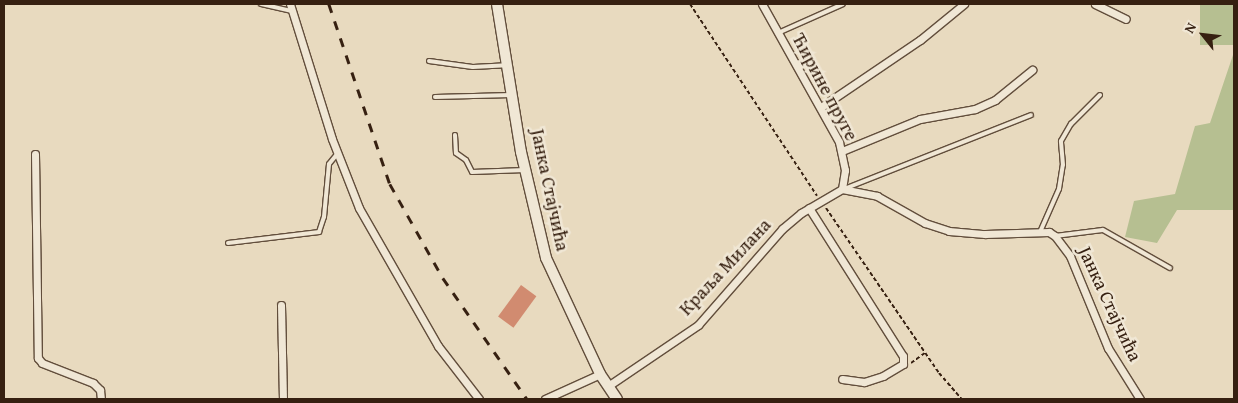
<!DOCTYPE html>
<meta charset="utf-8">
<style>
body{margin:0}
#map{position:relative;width:1238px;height:403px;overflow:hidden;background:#e8dabf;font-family:"Gentium Book Plus",serif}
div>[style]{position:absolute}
.green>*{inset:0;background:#b6bf91;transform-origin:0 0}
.building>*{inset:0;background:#d18b70;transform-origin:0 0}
.path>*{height:2px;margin-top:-1px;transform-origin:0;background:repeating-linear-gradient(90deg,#362011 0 4px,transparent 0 6.5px)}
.roads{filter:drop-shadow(1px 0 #624e3c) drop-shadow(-1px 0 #624e3c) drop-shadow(0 1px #624e3c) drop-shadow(0 -1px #624e3c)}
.lane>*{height:4px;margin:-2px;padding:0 2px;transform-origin:2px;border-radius:2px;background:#f0e7d5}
.street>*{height:7px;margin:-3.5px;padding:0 3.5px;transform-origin:3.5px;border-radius:3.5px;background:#f0e7d5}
.secondary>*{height:10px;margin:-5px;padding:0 5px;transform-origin:5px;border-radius:5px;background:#f0e7d5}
.rail>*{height:2.5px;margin-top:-1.25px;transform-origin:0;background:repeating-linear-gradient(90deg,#362011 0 9px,transparent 0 18px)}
span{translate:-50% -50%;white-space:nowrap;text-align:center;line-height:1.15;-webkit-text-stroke:5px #f0e7d5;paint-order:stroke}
.street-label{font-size:19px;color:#362011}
.frame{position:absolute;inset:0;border:5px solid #362011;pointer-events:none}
.north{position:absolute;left:1178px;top:10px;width:50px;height:50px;-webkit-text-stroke:4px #f0e7d5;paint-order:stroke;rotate:299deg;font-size:14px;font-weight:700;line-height:20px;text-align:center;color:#362011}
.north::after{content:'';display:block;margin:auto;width:18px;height:22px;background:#362011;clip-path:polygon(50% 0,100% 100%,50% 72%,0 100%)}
</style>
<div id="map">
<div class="green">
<div style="left:1200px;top:4px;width:34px;height:41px"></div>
<div style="clip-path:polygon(1234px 52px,1234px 210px,1177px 210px,1157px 243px,1125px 237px,1134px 201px,1175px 194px,1195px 126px,1210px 123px)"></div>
</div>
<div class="building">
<div style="left:521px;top:285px;width:19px;height:39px;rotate:36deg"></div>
</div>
<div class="path">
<div style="left:690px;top:4px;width:230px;rotate:56.5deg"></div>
<div style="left:826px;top:208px;width:200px;rotate:55.6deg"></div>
<div style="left:939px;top:373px;width:35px;rotate:49deg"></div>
<div style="left:911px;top:363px;width:17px;rotate:-36deg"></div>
</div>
<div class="roads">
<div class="lane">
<div style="left:261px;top:4px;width:32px;rotate:13deg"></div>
<div style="left:778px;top:33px;width:71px;rotate:-24deg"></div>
<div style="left:429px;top:61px;width:44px;rotate:7.8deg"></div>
<div style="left:473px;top:67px;width:33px;rotate:-3deg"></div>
<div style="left:435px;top:97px;width:77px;rotate:-1.5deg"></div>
<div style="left:455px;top:135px;width:18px;rotate:87deg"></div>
<div style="left:456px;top:153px;width:12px;rotate:35deg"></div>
<div style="left:466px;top:160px;width:13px;rotate:63deg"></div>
<div style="left:472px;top:172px;width:53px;rotate:-2.2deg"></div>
<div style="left:844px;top:189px;width:201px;rotate:-21.6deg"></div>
<div style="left:1040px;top:232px;width:47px;rotate:-66.2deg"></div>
<div style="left:1059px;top:189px;width:24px;rotate:-81deg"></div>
<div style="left:1063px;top:165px;width:24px;rotate:-95deg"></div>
<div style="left:1061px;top:141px;width:20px;rotate:-60deg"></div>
<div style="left:1071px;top:124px;width:41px;rotate:-45deg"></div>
<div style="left:1055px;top:236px;width:48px;rotate:-7.1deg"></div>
<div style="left:1103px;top:230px;width:77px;rotate:29.6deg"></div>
<div style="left:228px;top:243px;width:92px;rotate:-6.9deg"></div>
<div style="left:319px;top:232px;width:16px;rotate:-72deg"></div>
<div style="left:324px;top:217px;width:53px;rotate:-84.6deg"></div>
<div style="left:329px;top:164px;width:13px;rotate:-51deg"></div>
</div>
<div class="street">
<div style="left:290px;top:4px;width:141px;rotate:72.7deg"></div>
<div style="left:332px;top:139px;width:74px;rotate:68.6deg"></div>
<div style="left:359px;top:208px;width:159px;rotate:60.2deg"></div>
<div style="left:438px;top:346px;width:67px;rotate:52.3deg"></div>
<div style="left:762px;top:4px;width:158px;rotate:60.8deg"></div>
<div style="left:839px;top:142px;width:29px;rotate:78deg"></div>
<div style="left:845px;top:170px;width:19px;rotate:99deg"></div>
<div style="left:1095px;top:4px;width:34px;rotate:26deg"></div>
<div style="left:821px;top:107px;width:120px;rotate:-34.1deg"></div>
<div style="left:920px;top:40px;width:57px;rotate:-39.3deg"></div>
<div style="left:842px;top:151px;width:84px;rotate:-22.3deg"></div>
<div style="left:920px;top:119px;width:56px;rotate:-10.3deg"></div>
<div style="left:975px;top:109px;width:22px;rotate:-24deg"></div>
<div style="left:995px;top:100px;width:48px;rotate:-39deg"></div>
<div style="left:35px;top:154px;width:204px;rotate:89.2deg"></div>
<div style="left:38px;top:358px;width:6px;rotate:51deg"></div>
<div style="left:42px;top:363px;width:55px;rotate:21.4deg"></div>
<div style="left:93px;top:383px;width:10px;rotate:45deg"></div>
<div style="left:100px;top:390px;width:9px;rotate:84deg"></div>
<div style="left:842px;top:189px;width:36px;rotate:11deg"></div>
<div style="left:877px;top:196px;width:55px;rotate:29.4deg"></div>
<div style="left:925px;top:223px;width:25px;rotate:18deg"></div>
<div style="left:949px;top:231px;width:36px;rotate:5deg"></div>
<div style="left:985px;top:234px;width:64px;rotate:-1.8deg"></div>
<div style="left:1049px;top:232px;width:7px;rotate:34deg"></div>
<div style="left:1055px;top:236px;width:25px;rotate:53deg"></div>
<div style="left:1070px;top:256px;width:100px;rotate:67.6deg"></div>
<div style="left:1108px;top:348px;width:60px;rotate:57.9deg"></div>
<div style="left:809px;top:208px;width:175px;rotate:57.6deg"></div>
<div style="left:903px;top:356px;width:8px;rotate:90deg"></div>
<div style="left:903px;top:364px;width:23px;rotate:149deg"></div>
<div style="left:883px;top:376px;width:20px;rotate:162deg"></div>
<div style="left:864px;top:382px;width:22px;rotate:-172deg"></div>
<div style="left:281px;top:305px;width:94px;rotate:88.8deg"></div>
<div style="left:608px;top:386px;width:109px;rotate:-34.1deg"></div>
<div style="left:698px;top:325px;width:128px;rotate:-48.8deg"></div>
<div style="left:782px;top:229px;width:25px;rotate:-40deg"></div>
<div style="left:801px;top:213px;width:48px;rotate:-30.3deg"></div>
<div style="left:545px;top:399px;width:60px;rotate:-24.4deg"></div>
</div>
<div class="secondary">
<div style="left:497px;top:4px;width:150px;rotate:80.8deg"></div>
<div style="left:521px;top:152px;width:109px;rotate:76.7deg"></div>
<div style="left:546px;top:258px;width:128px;rotate:65deg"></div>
<div style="left:600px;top:374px;width:30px;rotate:56deg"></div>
</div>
</div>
<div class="rail">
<div style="left:329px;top:4px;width:190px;rotate:71.3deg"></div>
<div style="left:390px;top:184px;width:108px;rotate:60.6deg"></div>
<div style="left:443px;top:278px;width:147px;rotate:55.2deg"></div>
</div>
<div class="street-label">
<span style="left:825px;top:87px;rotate:62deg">Ћирине пруге</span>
<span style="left:550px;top:190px;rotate:78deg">Јанка Стајчића</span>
<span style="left:725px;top:267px;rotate:-47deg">Краља Милана</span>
<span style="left:1110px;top:304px;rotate:65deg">Јанка Стајчића</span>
</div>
<div class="frame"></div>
<div class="north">N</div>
</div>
